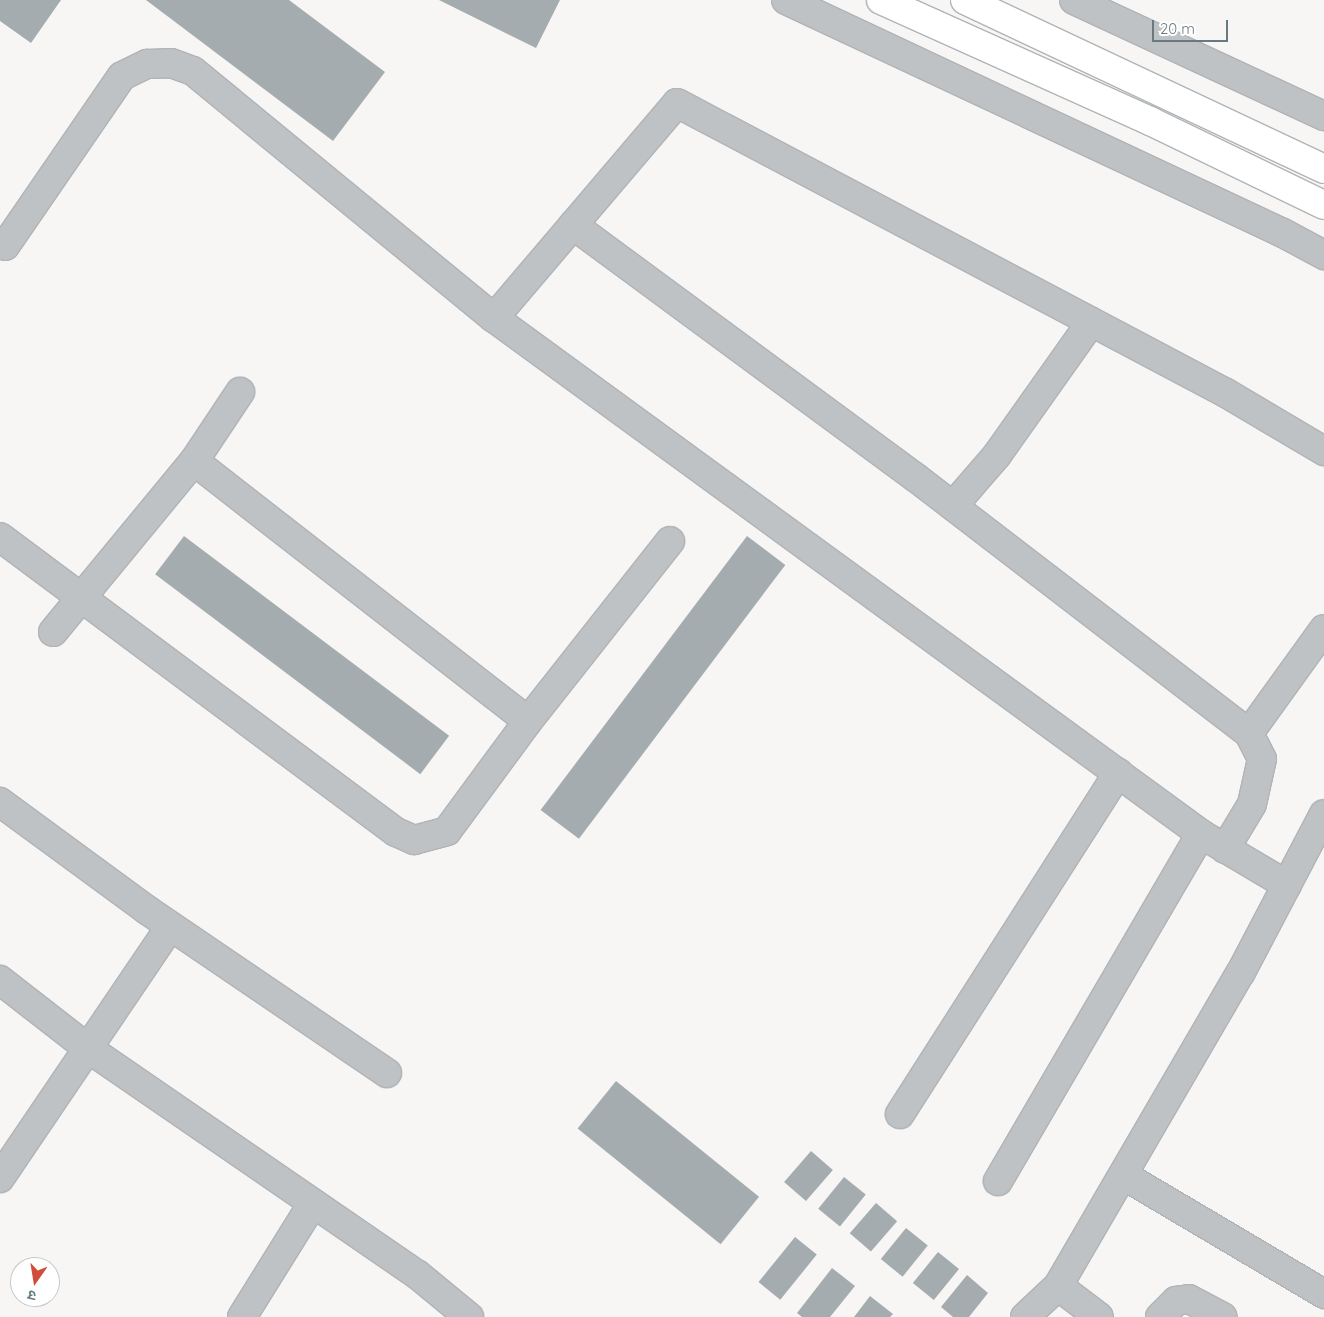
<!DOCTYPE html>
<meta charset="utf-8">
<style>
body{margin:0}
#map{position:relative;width:1324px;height:1317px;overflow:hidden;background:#f7f6f4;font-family:Quicksand,"Noto Sans Devanagari",sans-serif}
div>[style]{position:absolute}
.building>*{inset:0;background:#a4acb0;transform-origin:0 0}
.roads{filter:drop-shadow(1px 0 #b0b4b7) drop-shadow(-1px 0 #b0b4b7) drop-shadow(0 1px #b0b4b7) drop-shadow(0 -1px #b0b4b7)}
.minor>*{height:28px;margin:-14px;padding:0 14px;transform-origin:14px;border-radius:14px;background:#bec2c5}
.highway>*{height:28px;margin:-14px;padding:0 14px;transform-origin:14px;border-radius:14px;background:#fff}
span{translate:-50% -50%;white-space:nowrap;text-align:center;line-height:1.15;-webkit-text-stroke:5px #fff;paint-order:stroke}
.north{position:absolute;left:10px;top:1257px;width:50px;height:50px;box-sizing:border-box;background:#fff;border:1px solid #c3c9cd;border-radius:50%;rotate:193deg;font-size:14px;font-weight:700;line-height:20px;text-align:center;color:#697982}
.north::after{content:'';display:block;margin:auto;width:18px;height:22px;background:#d04d3b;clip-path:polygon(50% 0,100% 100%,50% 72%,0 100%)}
.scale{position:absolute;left:1152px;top:20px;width:76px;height:22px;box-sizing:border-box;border:2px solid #697982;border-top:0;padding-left:6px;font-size:15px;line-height:18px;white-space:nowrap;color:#697982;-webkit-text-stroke:4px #fff;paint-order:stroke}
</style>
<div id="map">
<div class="building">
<div style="clip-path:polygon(0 0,61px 0,31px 43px,0 21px)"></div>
<div style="clip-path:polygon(146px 0,289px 0,385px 72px,333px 141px)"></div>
<div style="clip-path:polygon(439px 0,560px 0,536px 48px)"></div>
<div style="left:184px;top:536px;width:332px;height:48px;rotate:37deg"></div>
<div style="left:747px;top:536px;width:48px;height:343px;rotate:37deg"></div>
<div style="left:616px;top:1081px;width:184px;height:61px;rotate:39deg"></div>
<div style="left:811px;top:1151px;width:29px;height:41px;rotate:41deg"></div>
<div style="left:844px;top:1177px;width:28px;height:41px;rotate:39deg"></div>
<div style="left:876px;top:1203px;width:28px;height:40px;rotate:41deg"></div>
<div style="left:906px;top:1228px;width:28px;height:40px;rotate:39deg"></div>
<div style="left:795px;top:1237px;width:28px;height:58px;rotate:39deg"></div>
<div style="left:938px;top:1252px;width:27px;height:40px;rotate:39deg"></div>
<div style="clip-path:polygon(832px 1268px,855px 1286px,830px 1317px,802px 1317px,797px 1313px)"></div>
<div style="clip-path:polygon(967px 1275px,988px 1293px,969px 1317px,953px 1317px,941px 1307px)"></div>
<div style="clip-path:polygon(870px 1296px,893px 1314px,890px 1317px,854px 1317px)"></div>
</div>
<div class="roads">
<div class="minor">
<div style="left:786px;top:0;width:549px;rotate:25.12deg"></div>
<div style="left:1283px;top:233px;width:47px;rotate:28.2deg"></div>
<div style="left:1074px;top:0;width:276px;rotate:24.9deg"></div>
<div style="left:573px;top:225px;width:425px;rotate:36.4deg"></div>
<div style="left:915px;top:477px;width:421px;rotate:37.5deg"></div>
<div style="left:1249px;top:733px;width:128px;rotate:-54.2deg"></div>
<div style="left:5px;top:246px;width:206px;rotate:-55.5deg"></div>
<div style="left:122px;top:76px;width:28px;rotate:-26deg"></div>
<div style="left:147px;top:64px;width:24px;rotate:-2deg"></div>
<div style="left:171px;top:63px;width:23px;rotate:20deg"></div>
<div style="left:193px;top:71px;width:389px;rotate:39.4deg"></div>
<div style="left:494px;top:318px;width:875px;rotate:36.12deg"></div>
<div style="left:1201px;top:834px;width:100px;rotate:30.7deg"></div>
<div style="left:494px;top:318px;width:282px;rotate:-49.6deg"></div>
<div style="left:677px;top:103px;width:621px;rotate:27.84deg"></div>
<div style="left:1226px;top:393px;width:114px;rotate:30.6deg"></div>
<div style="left:194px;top:461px;width:423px;rotate:37.9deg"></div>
<div style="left:953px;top:506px;width:67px;rotate:-49.2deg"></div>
<div style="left:997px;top:455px;width:163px;rotate:-54.7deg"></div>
<div style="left:0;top:537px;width:494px;rotate:36.7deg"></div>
<div style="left:396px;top:832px;width:20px;rotate:24deg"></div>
<div style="left:414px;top:840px;width:34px;rotate:-15deg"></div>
<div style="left:447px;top:831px;width:137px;rotate:-53.6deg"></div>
<div style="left:528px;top:721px;width:229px;rotate:-51.7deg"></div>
<div style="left:53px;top:632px;width:222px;rotate:-50.5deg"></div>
<div style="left:194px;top:461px;width:83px;rotate:-56.3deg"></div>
<div style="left:0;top:802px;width:182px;rotate:36.3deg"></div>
<div style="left:147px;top:910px;width:290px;rotate:34.2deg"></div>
<div style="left:1225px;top:849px;width:52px;rotate:-59deg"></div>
<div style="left:1252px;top:804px;width:46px;rotate:-77.5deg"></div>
<div style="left:1262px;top:759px;width:29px;rotate:-117deg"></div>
<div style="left:0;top:980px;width:109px;rotate:37.9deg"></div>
<div style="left:86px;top:1047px;width:403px;rotate:34.5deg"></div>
<div style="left:418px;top:1275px;width:66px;rotate:39.5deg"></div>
<div style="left:900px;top:1114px;width:405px;rotate:-57.4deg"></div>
<div style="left:1123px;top:1175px;width:234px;rotate:30.6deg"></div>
<div style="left:0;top:1178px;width:303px;rotate:-55.9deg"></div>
<div style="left:998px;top:1181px;width:402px;rotate:-59.7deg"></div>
<div style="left:1058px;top:1286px;width:51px;rotate:37.1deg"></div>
<div style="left:242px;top:1317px;width:134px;rotate:-58.1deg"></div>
<div style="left:1025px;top:1317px;width:45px;rotate:-43.2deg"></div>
<div style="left:1058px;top:1286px;width:363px;rotate:-59.8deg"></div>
<div style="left:1241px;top:972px;width:178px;rotate:-62.3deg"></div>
<div style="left:1160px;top:1317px;width:23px;rotate:-45deg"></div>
<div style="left:1176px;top:1301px;width:13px;rotate:-9deg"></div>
<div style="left:1189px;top:1299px;width:38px;rotate:28deg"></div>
</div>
<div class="highway">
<div style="left:881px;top:0;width:295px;rotate:24.2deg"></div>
<div style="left:1150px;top:121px;width:193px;rotate:25.8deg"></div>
<div style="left:965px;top:0;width:397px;rotate:25.2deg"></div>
</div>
</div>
<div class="north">उ</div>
<div class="scale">20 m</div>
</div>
